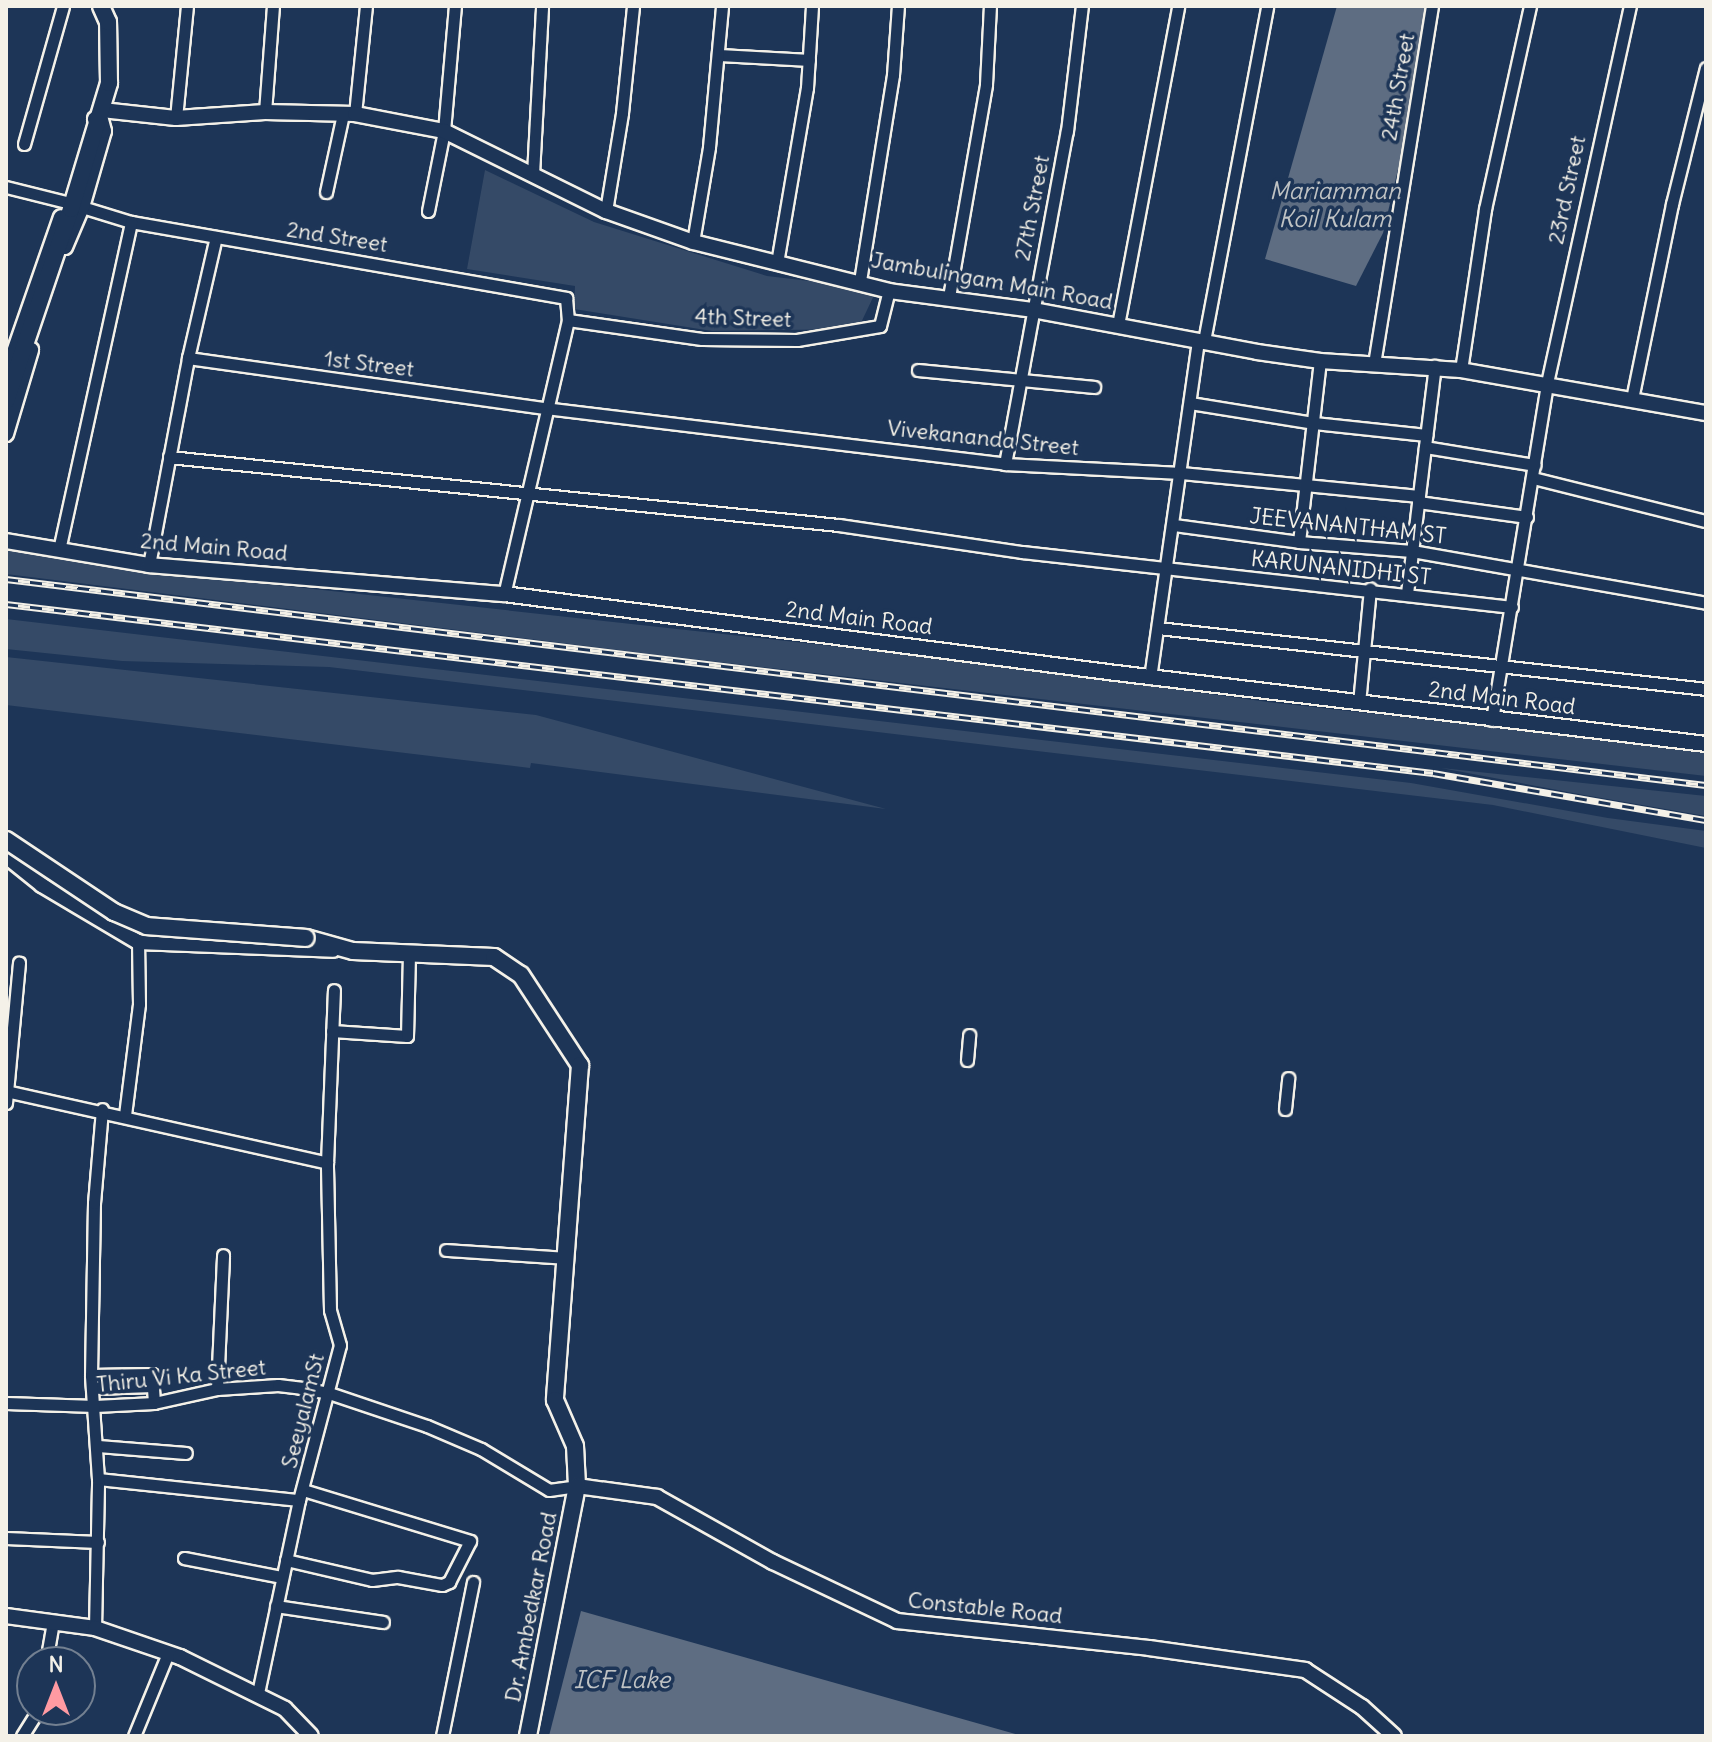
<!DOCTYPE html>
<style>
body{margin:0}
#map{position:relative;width:1712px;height:1742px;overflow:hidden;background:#1d3557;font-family:Delius,sans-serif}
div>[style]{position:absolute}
.green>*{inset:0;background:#354a67}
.water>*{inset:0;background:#5e6d82}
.roads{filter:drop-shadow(2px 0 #f4f1e8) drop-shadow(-2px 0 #f4f1e8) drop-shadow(0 2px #f4f1e8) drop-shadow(0 -2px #f4f1e8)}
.minor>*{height:11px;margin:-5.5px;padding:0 5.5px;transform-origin:5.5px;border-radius:5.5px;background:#1d3557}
.tertiary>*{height:14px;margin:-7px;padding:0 7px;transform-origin:7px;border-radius:7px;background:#1d3557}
.secondary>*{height:16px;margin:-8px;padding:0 8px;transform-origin:8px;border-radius:8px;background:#1d3557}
.rail>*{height:7px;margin-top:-3.5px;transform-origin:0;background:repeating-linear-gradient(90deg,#1d3557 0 12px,#f4f1e8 0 24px);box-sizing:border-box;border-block:2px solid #f4f1e8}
.bridges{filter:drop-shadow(2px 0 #f4f1e8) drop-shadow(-2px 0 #f4f1e8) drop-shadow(0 2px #f4f1e8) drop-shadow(0 -2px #f4f1e8)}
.secondary-bridge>*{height:16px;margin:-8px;padding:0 8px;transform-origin:8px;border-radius:8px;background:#1d3557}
span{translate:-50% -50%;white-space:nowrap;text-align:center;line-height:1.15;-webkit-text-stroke:7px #1d3557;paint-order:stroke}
.street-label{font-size:22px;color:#f4f1e8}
.water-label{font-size:24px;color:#c0c3c4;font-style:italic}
.frame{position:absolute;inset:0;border:8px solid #f4f1e8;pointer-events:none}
.north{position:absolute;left:16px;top:1646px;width:80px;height:80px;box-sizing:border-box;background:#1d3557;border:2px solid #738091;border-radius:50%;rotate:0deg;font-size:22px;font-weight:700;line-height:32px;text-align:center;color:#f4f1e8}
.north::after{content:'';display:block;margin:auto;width:28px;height:36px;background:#ff9aa2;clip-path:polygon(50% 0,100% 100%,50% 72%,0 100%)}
</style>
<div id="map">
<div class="green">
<div style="clip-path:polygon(485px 170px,594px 222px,767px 276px,877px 289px,858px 329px,712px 331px,574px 309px,575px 286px,467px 269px)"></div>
<div style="clip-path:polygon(6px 547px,150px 571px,995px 664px,1268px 702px,1706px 751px,1706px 776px,659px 655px,6px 574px)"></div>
<div style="clip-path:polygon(6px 619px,1411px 783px,1608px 818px,1706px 831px,1706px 848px,1493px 805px,329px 667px,122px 661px,6px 649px)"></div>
<div style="clip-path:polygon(6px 657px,536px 715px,886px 809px,531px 763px,530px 768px,6px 705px)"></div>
<div style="clip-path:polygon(1441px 768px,1706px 796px,1706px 816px,1584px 795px)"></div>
</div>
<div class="water">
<div style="clip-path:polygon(1337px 6px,1428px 6px,1415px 97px,1383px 233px,1356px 286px,1265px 259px)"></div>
<div style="clip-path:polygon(581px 1611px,1022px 1736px,549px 1736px)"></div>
</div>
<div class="roads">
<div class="minor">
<div style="left:720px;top:55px;width:89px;rotate:3.2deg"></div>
<div style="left:265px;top:112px;width:106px;rotate:-85.7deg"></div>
<div style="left:355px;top:114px;width:109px;rotate:-84.2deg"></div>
<div style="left:176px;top:118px;width:113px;rotate:-84.4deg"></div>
<div style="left:24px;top:144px;width:143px;rotate:-74.2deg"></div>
<div style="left:533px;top:174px;width:168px;rotate:-86.9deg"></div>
<div style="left:6px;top:187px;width:62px;rotate:14deg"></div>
<div style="left:326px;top:192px;width:80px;rotate:-77.7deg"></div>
<div style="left:82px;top:207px;width:51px;rotate:17deg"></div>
<div style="left:131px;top:222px;width:442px;rotate:9.9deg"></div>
<div style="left:566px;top:298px;width:22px;rotate:85deg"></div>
<div style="left:568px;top:320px;width:281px;rotate:103.1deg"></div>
<div style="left:428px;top:211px;width:82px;rotate:-78.7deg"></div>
<div style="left:444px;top:131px;width:125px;rotate:-85deg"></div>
<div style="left:606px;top:211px;width:99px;rotate:-80.7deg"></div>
<div style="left:622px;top:113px;width:108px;rotate:-84.1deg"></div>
<div style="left:693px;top:242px;width:96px;rotate:-80.4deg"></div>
<div style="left:709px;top:147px;width:142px;rotate:-84.7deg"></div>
<div style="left:777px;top:263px;width:178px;rotate:-80.3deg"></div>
<div style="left:807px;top:88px;width:82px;rotate:-86.5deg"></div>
<div style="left:860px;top:281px;width:209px;rotate:-80.9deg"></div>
<div style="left:893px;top:75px;width:69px;rotate:-85.9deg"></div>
<div style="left:949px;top:297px;width:216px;rotate:-80.1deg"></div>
<div style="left:986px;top:84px;width:78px;rotate:-87.1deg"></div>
<div style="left:568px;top:320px;width:135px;rotate:8.1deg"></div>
<div style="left:702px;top:339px;width:95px;rotate:0.6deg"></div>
<div style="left:797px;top:340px;width:84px;rotate:-9.6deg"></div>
<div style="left:880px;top:326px;width:36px;rotate:-76deg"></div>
<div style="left:1118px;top:325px;width:325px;rotate:-79.3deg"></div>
<div style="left:1204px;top:341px;width:341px;rotate:-79.3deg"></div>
<div style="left:188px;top:358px;width:360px;rotate:8deg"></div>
<div style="left:545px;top:408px;width:463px;rotate:6.9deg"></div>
<div style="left:1005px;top:464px;width:176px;rotate:2.9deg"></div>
<div style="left:1181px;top:473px;width:239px;rotate:5.5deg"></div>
<div style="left:1374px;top:364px;width:363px;rotate:-80.8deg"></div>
<div style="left:918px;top:370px;width:177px;rotate:5.5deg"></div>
<div style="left:1461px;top:370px;width:163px;rotate:-81.5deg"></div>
<div style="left:1485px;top:209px;width:208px;rotate:-77.5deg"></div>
<div style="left:1632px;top:399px;width:199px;rotate:-78.4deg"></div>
<div style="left:1672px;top:204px;width:140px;rotate:-76deg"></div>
<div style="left:1190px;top:403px;width:126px;rotate:9.2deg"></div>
<div style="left:1314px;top:423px;width:113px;rotate:6.1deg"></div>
<div style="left:1425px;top:447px;width:111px;rotate:9.3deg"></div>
<div style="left:169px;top:457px;width:673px;rotate:5.8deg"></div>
<div style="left:839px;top:525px;width:185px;rotate:8.4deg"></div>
<div style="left:1022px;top:552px;width:493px;rotate:6.4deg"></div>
<div style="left:1005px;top:464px;width:339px;rotate:-79.5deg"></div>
<div style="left:1067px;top:131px;width:126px;rotate:-83.2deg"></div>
<div style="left:1533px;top:478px;width:178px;rotate:14deg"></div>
<div style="left:1418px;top:502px;width:110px;rotate:7.8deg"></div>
<div style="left:1174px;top:525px;width:126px;rotate:7.7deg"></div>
<div style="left:1299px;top:542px;width:113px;rotate:4.6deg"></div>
<div style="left:1412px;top:551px;width:299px;rotate:10deg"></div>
<div style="left:1299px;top:542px;width:182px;rotate:-83.4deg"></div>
<div style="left:59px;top:550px;width:336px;rotate:-77.6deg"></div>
<div style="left:149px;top:565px;width:211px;rotate:-79.3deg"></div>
<div style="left:188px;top:358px;width:124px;rotate:-77deg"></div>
<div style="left:1407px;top:593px;width:229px;rotate:-83deg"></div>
<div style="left:1158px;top:628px;width:551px;rotate:6.35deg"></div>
<div style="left:1150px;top:678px;width:341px;rotate:-81.9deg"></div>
<div style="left:1359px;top:703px;width:115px;rotate:-84.5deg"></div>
<div style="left:1492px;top:720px;width:341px;rotate:-80.7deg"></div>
<div style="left:1547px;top:383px;width:386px;rotate:-77.6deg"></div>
<div style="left:332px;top:1031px;width:75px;rotate:3.8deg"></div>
<div style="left:407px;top:1036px;width:83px;rotate:-88.6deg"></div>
<div style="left:967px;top:1060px;width:25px;rotate:-85deg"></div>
<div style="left:6px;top:1091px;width:329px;rotate:12.6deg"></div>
<div style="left:6px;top:1103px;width:141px;rotate:-84.7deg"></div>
<div style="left:1285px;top:1109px;width:31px;rotate:-84deg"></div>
<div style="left:125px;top:1115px;width:112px;rotate:-82.8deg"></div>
<div style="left:139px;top:1004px;width:62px;rotate:-90.9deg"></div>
<div style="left:446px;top:1250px;width:120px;rotate:3.8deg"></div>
<div style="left:91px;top:1375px;width:61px;rotate:-0.9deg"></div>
<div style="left:152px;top:1374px;width:29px;rotate:86deg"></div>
<div style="left:92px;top:1388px;width:61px;rotate:-1.9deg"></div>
<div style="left:217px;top:1389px;width:134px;rotate:-87.4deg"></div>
<div style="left:6px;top:1403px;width:89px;rotate:1.9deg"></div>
<div style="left:95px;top:1406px;width:59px;rotate:-2.9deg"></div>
<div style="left:154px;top:1403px;width:65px;rotate:-12.5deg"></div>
<div style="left:217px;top:1389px;width:61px;rotate:-3.8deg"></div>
<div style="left:278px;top:1385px;width:23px;rotate:7deg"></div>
<div style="left:301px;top:1388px;width:28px;rotate:10deg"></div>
<div style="left:329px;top:1393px;width:103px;rotate:18.6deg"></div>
<div style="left:427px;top:1426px;width:59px;rotate:23.1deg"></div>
<div style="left:481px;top:1449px;width:79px;rotate:31.1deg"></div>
<div style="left:549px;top:1490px;width:28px;rotate:-8deg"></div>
<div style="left:98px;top:1446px;width:88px;rotate:4.5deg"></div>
<div style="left:98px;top:1479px;width:202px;rotate:6deg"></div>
<div style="left:6px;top:1538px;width:92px;rotate:2.5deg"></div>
<div style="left:184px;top:1558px;width:100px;rotate:11deg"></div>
<div style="left:286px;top:1560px;width:88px;rotate:13.1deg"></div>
<div style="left:372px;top:1580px;width:26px;rotate:-7deg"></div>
<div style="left:398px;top:1577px;width:45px;rotate:10.3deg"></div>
<div style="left:442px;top:1585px;width:8px;rotate:-23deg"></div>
<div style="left:449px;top:1582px;width:46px;rotate:-62.9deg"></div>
<div style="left:470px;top:1541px;width:175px;rotate:-163deg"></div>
<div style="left:276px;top:1606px;width:108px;rotate:8.5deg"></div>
<div style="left:95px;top:1628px;width:149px;rotate:-88.8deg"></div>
<div style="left:98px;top:1479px;width:104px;rotate:-93.9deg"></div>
<div style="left:91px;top:1375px;width:172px;rotate:-89deg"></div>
<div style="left:94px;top:1203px;width:94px;rotate:-85.1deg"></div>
<div style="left:46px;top:1662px;width:41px;rotate:-80.1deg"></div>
<div style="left:258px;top:1693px;width:197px;rotate:-78deg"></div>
<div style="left:299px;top:1500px;width:160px;rotate:-75.2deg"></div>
<div style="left:340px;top:1345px;width:36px;rotate:-106deg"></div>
<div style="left:330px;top:1310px;width:147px;rotate:-91.2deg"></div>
<div style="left:327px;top:1163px;width:173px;rotate:-87.7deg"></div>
<div style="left:22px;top:1736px;width:31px;rotate:-58deg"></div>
<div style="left:134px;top:1736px;width:90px;rotate:-67.7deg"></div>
<div style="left:442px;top:1736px;width:157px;rotate:-78.6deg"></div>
</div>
<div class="tertiary">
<div style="left:102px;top:110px;width:74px;rotate:6.2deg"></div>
<div style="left:176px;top:118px;width:89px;rotate:-3.9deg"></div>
<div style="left:265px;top:112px;width:90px;rotate:1.3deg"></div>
<div style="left:355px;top:114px;width:91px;rotate:10.8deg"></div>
<div style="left:444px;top:131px;width:181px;rotate:26.3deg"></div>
<div style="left:606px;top:211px;width:92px;rotate:19.6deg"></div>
<div style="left:693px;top:242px;width:202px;rotate:14deg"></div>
<div style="left:889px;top:291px;width:145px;rotate:7.5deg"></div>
<div style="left:1033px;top:310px;width:228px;rotate:10.6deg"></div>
<div style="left:1257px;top:352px;width:64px;rotate:8.1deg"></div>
<div style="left:1320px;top:361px;width:141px;rotate:3.7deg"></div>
<div style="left:1461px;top:370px;width:249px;rotate:10deg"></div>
<div style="left:65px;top:247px;width:43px;rotate:-67deg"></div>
<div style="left:82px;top:207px;width:79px;rotate:-73.9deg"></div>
<div style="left:104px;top:131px;width:16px;rotate:-105deg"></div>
<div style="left:100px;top:116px;width:6px;rotate:149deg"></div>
<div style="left:6px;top:375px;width:167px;rotate:-70.8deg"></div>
<div style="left:6px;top:434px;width:88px;rotate:-73.4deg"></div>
<div style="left:6px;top:541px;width:145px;rotate:9.5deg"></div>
<div style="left:149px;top:565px;width:356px;rotate:4.7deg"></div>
<div style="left:504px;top:594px;width:617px;rotate:7.36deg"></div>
<div style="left:1116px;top:673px;width:594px;rotate:6.86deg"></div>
<div style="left:6px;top:856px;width:46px;rotate:38.9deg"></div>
<div style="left:42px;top:885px;width:112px;rotate:30.7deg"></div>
<div style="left:138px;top:942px;width:195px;rotate:2.3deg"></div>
<div style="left:577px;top:1486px;width:81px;rotate:7.8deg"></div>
<div style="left:657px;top:1497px;width:133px;rotate:29.3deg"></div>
<div style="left:773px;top:1562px;width:137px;rotate:25.4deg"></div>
<div style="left:897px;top:1621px;width:253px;rotate:6.1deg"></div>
<div style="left:1149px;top:1648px;width:158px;rotate:8deg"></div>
<div style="left:1305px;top:1670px;width:68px;rotate:33deg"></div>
<div style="left:1362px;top:1707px;width:43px;rotate:42.2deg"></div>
<div style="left:6px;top:1616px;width:90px;rotate:7.7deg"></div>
<div style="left:95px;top:1628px;width:90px;rotate:18.8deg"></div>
<div style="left:180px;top:1657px;width:117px;rotate:26.3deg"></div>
<div style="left:285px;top:1709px;width:37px;rotate:46deg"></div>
</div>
<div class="secondary">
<div style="left:6px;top:401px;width:203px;rotate:-71.3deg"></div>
<div style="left:71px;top:209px;width:132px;rotate:-73.2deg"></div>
<div style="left:109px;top:83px;width:61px;rotate:-90.9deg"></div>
<div style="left:108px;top:22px;width:17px;rotate:-114deg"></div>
<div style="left:306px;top:938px;width:49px;rotate:15.5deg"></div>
<div style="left:353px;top:951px;width:141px;rotate:2.4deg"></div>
<div style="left:494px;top:957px;width:32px;rotate:34deg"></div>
<div style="left:521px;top:975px;width:108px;rotate:56.8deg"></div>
<div style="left:580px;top:1065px;width:336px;rotate:94.3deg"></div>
<div style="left:555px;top:1400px;width:50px;rotate:66.5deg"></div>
<div style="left:575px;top:1446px;width:40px;rotate:87.1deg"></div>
<div style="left:577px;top:1486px;width:255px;rotate:101.1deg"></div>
</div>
</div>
<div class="rail">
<div style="left:6px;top:579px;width:1712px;rotate:6.91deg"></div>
<div style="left:6px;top:604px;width:1437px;rotate:6.75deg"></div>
<div style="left:1433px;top:773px;width:277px;rotate:9.8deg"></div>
</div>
<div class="bridges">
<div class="secondary-bridge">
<div style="left:6px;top:840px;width:130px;rotate:33.7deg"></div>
<div style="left:114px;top:912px;width:36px;rotate:23deg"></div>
<div style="left:147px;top:926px;width:159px;rotate:4.3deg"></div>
</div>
</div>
<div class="street-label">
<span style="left:1398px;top:87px;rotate:-80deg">24th Street</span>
<span style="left:1567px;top:190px;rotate:-78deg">23rd Street</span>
<span style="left:1032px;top:208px;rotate:-79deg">27th Street</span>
<span style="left:337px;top:237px;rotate:9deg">2nd Street</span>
<span style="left:992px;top:281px;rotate:10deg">Jambulingam Main Road</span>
<span style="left:743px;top:318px;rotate:2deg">4th Street</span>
<span style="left:369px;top:364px;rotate:7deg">1st Street</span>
<span style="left:983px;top:438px;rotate:6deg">Vivekananda Street</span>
<span style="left:1348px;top:526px;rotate:6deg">JEEVANANTHAM ST</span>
<span style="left:214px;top:547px;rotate:5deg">2nd Main Road</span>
<span style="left:1341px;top:568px;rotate:6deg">KARUNANIDHI ST</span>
<span style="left:859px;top:618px;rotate:7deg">2nd Main Road</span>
<span style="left:1502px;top:698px;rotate:7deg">2nd Main Road</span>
<span style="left:181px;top:1376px;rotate:-6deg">Thiru Vi Ka Street</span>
<span style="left:303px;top:1411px;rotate:-76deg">SeeyalamSt</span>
<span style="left:531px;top:1607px;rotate:-79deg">Dr. Ambedkar Road</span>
<span style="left:985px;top:1608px;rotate:6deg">Constable Road</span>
</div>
<div class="water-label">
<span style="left:1335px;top:205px">Mariamman<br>Koil Kulam</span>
<span style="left:622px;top:1680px">ICF Lake</span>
</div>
<div class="frame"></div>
<div class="north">N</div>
</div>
